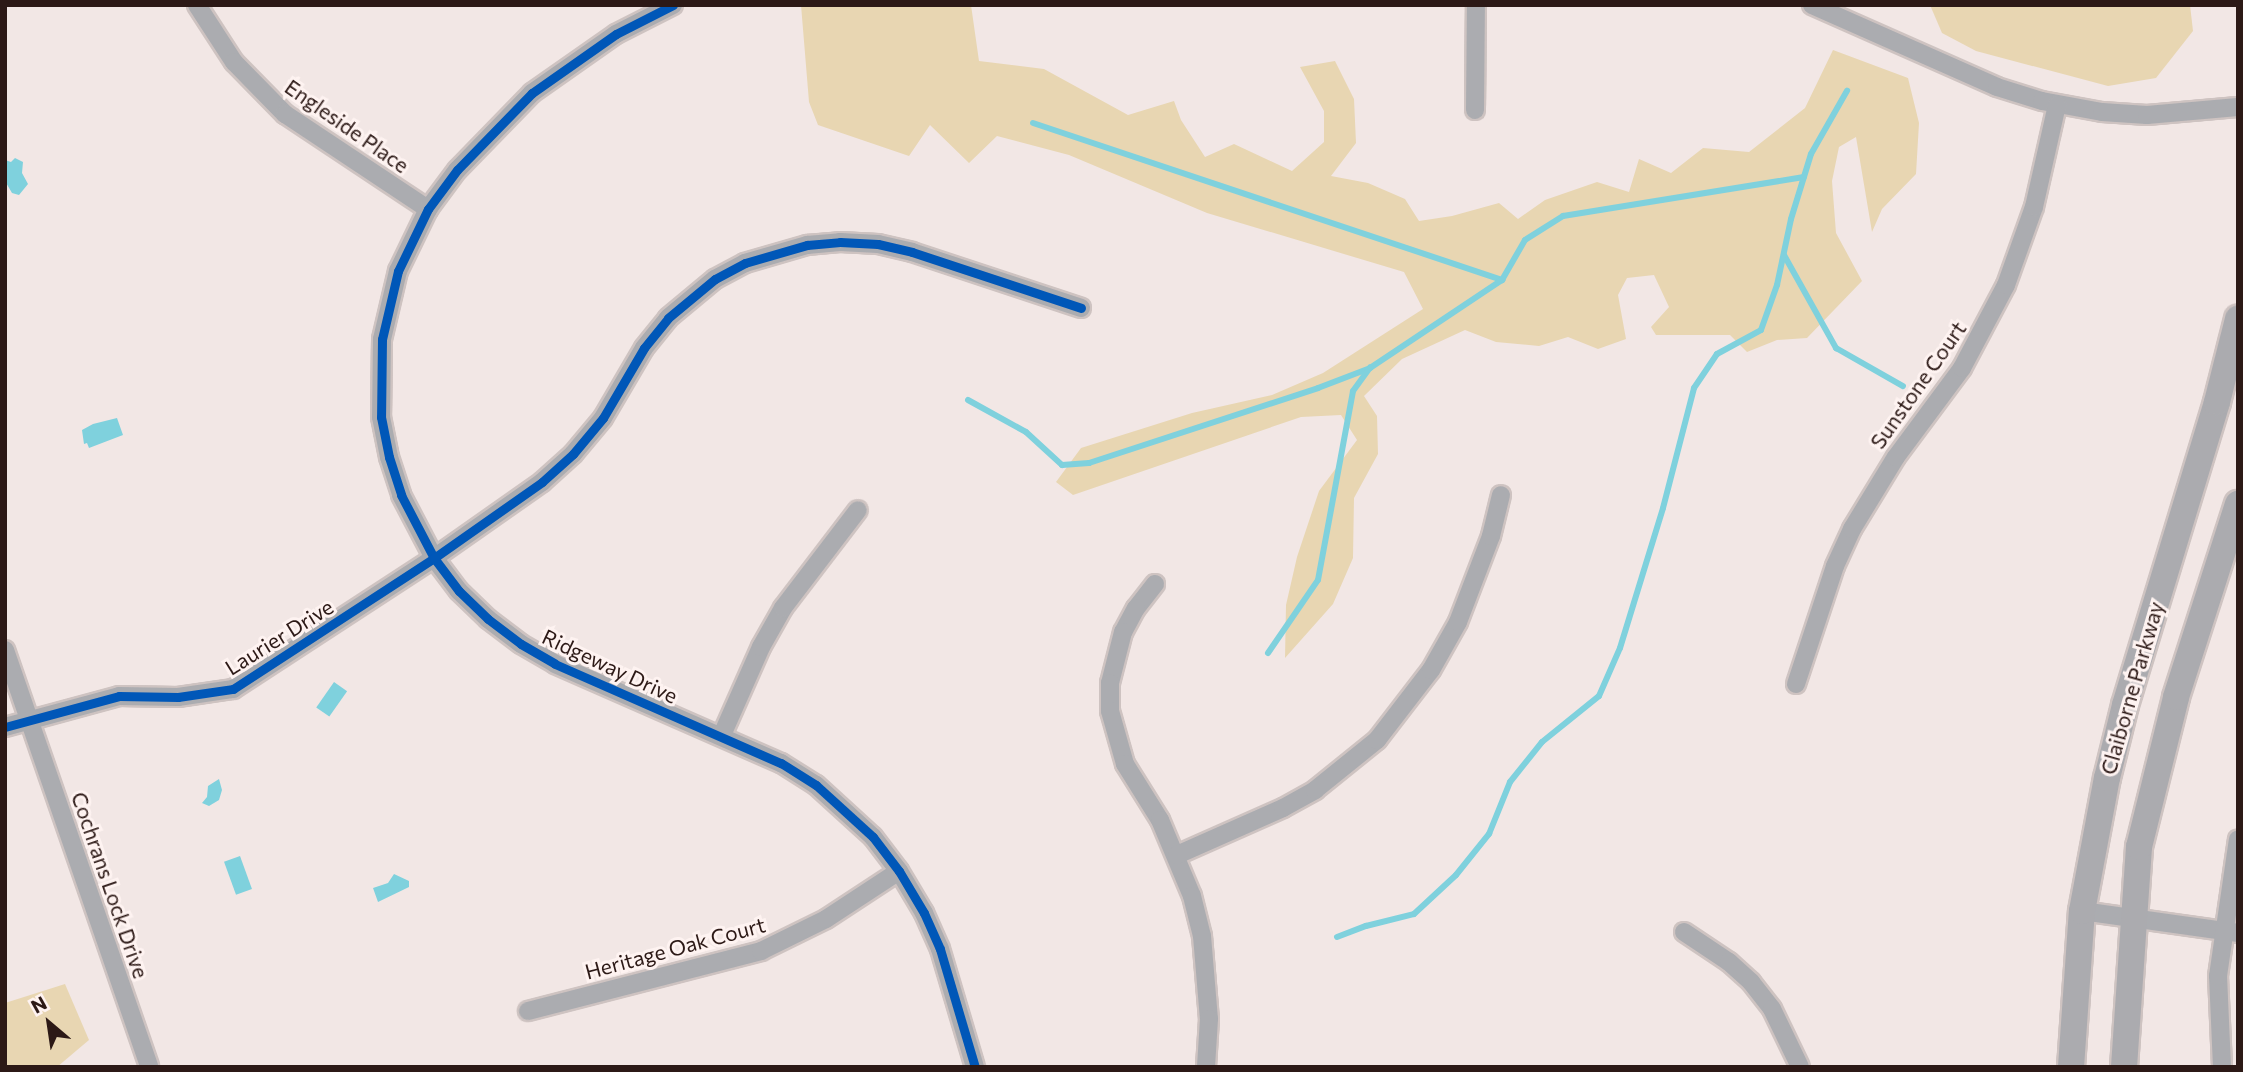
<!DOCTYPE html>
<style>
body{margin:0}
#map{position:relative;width:2243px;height:1072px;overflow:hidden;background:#f2e7e5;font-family:Commissioner,sans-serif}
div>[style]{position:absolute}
.green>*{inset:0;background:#e8d6b2}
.water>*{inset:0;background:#7fd1dd;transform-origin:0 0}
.stream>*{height:6px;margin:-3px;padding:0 3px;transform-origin:3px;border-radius:3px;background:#7fd1dd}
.roads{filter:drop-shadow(2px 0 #cec3c1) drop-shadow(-2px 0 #cec3c1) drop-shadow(0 2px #cec3c1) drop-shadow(0 -2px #cec3c1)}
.street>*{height:18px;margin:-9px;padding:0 9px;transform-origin:9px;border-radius:9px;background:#abacb0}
.secondary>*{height:26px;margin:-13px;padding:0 13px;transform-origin:13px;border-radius:13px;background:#ababaf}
.cycleway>*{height:9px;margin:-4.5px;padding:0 4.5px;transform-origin:4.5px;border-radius:4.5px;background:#0057b8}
span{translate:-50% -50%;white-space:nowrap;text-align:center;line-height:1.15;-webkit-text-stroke:6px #fef3f1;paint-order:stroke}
.street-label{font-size:21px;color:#2c1916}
.frame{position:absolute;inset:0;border:7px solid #2c1916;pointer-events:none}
.north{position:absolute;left:14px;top:988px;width:70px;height:70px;-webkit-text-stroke:5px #fef3f1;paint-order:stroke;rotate:331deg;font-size:19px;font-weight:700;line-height:28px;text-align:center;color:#2c1916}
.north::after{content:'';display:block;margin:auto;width:24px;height:32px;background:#2c1916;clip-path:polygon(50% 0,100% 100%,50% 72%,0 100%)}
</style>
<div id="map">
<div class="green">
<div style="clip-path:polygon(801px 5px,971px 5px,979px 61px,1044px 69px,1128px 115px,1174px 101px,1181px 120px,1205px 157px,1234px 144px,1292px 171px,1324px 142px,1324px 111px,1300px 67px,1335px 61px,1354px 99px,1356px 143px,1331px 176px,1368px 183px,1405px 199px,1419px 221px,1452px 216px,1499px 203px,1518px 219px,1545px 200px,1597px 182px,1629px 192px,1639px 159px,1671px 173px,1703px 148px,1749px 152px,1805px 108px,1833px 50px,1908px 78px,1919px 123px,1916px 174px,1882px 209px,1872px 232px,1856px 137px,1839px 147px,1832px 181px,1836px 233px,1862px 281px,1807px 338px,1777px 340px,1747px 352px,1730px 335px,1656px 335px,1651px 327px,1669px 307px,1654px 275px,1627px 278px,1618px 295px,1626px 339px,1598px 349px,1568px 337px,1539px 346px,1496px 342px,1465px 330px,1402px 359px,1364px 396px,1377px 416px,1378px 454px,1354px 498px,1353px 558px,1333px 604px,1285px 658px,1286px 605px,1297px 557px,1319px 491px,1357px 440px,1341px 415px,1301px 417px,1073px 495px,1056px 482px,1081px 448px,1192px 413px,1272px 395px,1323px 373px,1423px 309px,1404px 272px,1207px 213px,1069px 155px,997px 136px,969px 163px,930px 125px,909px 156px,818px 125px,809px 102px)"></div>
<div style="clip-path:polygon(1930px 5px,2190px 5px,2193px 31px,2156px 78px,2108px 86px,1976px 51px,1942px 33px)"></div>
<div style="clip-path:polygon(65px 984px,89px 1040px,57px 1067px,5px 1067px,5px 1003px)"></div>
</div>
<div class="water">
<div style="clip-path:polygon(15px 158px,23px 162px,22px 173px,28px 184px,19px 195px,12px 193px,5px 181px,5px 160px,11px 162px)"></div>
<div style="clip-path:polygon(117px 418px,123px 435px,89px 448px,87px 443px,84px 444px,82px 430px,93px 424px)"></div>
<div style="left:334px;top:682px;width:16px;height:31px;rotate:35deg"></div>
<div style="clip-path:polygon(219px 779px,222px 790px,219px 800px,209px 806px,202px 803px,207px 797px,208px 786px)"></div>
<div style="left:240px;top:856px;width:35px;height:17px;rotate:70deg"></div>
<div style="clip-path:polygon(394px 874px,409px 881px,409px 887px,378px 902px,373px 888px,388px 883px)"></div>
</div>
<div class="stream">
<div style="left:1033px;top:123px;width:495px;rotate:18.5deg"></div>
<div style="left:1784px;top:255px;width:107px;rotate:60.8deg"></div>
<div style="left:1836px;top:348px;width:77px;rotate:29.6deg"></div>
<div style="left:968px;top:400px;width:66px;rotate:28.9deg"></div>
<div style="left:1026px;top:432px;width:49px;rotate:42.5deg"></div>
<div style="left:1062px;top:465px;width:27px;rotate:-4deg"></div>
<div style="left:1089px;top:463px;width:241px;rotate:-18.1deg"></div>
<div style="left:1318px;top:388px;width:56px;rotate:-21deg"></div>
<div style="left:1370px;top:368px;width:159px;rotate:-33.7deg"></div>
<div style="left:1502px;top:280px;width:46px;rotate:-60.1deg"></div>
<div style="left:1525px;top:240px;width:45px;rotate:-32.3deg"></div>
<div style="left:1563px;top:216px;width:244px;rotate:-9.2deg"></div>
<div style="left:1268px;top:653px;width:88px;rotate:-55.6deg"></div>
<div style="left:1318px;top:580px;width:192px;rotate:-79.5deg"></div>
<div style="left:1353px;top:391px;width:29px;rotate:-54deg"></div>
<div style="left:1337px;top:937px;width:31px;rotate:-21deg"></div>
<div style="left:1366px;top:926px;width:49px;rotate:-14deg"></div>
<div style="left:1414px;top:914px;width:57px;rotate:-42.9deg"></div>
<div style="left:1456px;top:875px;width:53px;rotate:-51.2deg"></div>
<div style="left:1489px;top:834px;width:56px;rotate:-68deg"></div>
<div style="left:1510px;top:782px;width:51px;rotate:-51.3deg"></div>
<div style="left:1542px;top:742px;width:73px;rotate:-38.9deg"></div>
<div style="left:1599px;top:696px;width:52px;rotate:-66.4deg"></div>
<div style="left:1620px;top:648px;width:146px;rotate:-72.9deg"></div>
<div style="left:1663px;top:508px;width:124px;rotate:-75.5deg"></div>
<div style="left:1694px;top:388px;width:41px;rotate:-55.9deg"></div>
<div style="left:1717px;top:354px;width:50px;rotate:-28.6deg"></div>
<div style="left:1761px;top:330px;width:48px;rotate:-70.4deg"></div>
<div style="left:1777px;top:285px;width:67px;rotate:-78deg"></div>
<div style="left:1791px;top:219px;width:68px;rotate:-72.9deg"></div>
<div style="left:1811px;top:154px;width:73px;rotate:-60.3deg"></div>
</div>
<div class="roads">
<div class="street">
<div style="left:197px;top:5px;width:68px;rotate:57deg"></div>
<div style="left:234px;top:62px;width:73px;rotate:45.6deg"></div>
<div style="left:285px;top:114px;width:172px;rotate:33.6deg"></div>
<div style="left:673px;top:5px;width:64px;rotate:153deg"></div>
<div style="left:616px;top:34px;width:103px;rotate:144.9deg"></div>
<div style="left:532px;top:93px;width:107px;rotate:134.2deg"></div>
<div style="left:457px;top:170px;width:49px;rotate:126.6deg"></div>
<div style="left:428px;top:209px;width:69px;rotate:115.8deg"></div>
<div style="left:398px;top:271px;width:70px;rotate:103.2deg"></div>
<div style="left:382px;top:339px;width:78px;rotate:90.7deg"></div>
<div style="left:381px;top:417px;width:41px;rotate:78.7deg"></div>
<div style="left:389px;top:457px;width:40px;rotate:72deg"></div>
<div style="left:401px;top:495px;width:71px;rotate:62.4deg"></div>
<div style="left:434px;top:558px;width:41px;rotate:52.9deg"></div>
<div style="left:459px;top:591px;width:40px;rotate:44deg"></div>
<div style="left:488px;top:619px;width:41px;rotate:37.1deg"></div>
<div style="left:521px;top:644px;width:39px;rotate:30deg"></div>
<div style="left:555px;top:664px;width:247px;rotate:23.7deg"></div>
<div style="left:781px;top:763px;width:41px;rotate:32.2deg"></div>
<div style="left:816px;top:785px;width:77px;rotate:42.4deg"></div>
<div style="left:873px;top:837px;width:43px;rotate:52.6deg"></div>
<div style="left:899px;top:871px;width:49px;rotate:59.2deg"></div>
<div style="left:924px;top:913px;width:39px;rotate:66deg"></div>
<div style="left:940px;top:949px;width:123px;rotate:73.5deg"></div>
<div style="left:1812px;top:5px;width:202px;rotate:23.9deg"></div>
<div style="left:1997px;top:87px;width:47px;rotate:17.3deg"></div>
<div style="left:2042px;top:101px;width:61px;rotate:10.4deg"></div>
<div style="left:2102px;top:112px;width:45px;rotate:3.8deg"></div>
<div style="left:2147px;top:115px;width:91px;rotate:-5deg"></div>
<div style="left:1475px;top:110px;width:105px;rotate:-89.5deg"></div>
<div style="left:1155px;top:584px;width:31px;rotate:128deg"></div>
<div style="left:1136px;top:608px;width:27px;rotate:118deg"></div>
<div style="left:1123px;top:632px;width:53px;rotate:104.3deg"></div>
<div style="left:1110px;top:683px;width:28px;rotate:90deg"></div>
<div style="left:1110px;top:711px;width:55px;rotate:74.2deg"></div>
<div style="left:1125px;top:764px;width:66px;rotate:58deg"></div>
<div style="left:1160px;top:820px;width:82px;rotate:67.2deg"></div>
<div style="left:1192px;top:896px;width:41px;rotate:76deg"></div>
<div style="left:1202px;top:936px;width:83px;rotate:85.2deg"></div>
<div style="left:1209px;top:1019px;width:48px;rotate:93.6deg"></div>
<div style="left:5px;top:650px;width:441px;rotate:70.9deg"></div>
<div style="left:1796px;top:684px;width:124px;rotate:-71.7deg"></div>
<div style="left:1835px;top:566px;width:41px;rotate:-65.3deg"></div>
<div style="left:1852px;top:529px;width:84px;rotate:-58.6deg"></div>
<div style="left:1896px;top:457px;width:111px;rotate:-53.4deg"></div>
<div style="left:1962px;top:368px;width:94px;rotate:-62.1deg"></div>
<div style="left:2006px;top:285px;width:83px;rotate:-70.3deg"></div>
<div style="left:2034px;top:207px;width:105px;rotate:-77.3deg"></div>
<div style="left:5px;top:727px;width:118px;rotate:-15.2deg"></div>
<div style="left:119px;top:696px;width:59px;rotate:1deg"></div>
<div style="left:178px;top:697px;width:56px;rotate:-8.3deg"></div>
<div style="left:233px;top:689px;width:240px;rotate:-33.1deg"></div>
<div style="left:434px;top:558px;width:132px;rotate:-35.1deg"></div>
<div style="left:542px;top:482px;width:42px;rotate:-42.1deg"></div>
<div style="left:573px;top:454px;width:47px;rotate:-50.2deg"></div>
<div style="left:603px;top:418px;width:81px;rotate:-59.6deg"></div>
<div style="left:644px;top:348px;width:38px;rotate:-51deg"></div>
<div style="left:668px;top:318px;width:61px;rotate:-39.7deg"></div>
<div style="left:715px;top:279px;width:34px;rotate:-28deg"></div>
<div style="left:745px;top:263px;width:65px;rotate:-16.2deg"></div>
<div style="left:807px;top:245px;width:33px;rotate:-5deg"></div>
<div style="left:840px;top:242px;width:38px;rotate:3deg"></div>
<div style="left:878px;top:244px;width:35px;rotate:13deg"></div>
<div style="left:912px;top:252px;width:178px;rotate:18.3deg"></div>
<div style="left:722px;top:735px;width:96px;rotate:-66.1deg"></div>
<div style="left:761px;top:647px;width:45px;rotate:-60.6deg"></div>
<div style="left:783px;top:608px;width:123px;rotate:-52.6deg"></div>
<div style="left:1177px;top:855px;width:116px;rotate:-23.9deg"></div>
<div style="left:1283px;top:808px;width:37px;rotate:-29deg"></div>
<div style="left:1315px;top:790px;width:80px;rotate:-38.9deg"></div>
<div style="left:1377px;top:740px;width:88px;rotate:-52.4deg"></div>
<div style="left:1431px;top:670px;width:55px;rotate:-60.6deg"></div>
<div style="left:1458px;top:622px;width:92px;rotate:-69deg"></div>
<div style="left:1491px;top:536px;width:42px;rotate:-76.3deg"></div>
<div style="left:2082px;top:911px;width:158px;rotate:8deg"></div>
<div style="left:1684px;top:932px;width:54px;rotate:33.7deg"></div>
<div style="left:1729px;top:962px;width:30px;rotate:42deg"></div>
<div style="left:1751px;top:982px;width:34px;rotate:52deg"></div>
<div style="left:1772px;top:1009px;width:64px;rotate:64.2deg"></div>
<div style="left:528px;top:1011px;width:241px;rotate:-14.4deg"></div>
<div style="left:761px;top:951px;width:72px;rotate:-26.2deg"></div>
<div style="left:826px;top:919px;width:87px;rotate:-33.3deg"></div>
<div style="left:2222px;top:1067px;width:91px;rotate:-92.5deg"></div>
<div style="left:2218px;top:976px;width:138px;rotate:-81.7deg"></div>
</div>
<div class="secondary">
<div style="left:2071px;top:1067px;width:156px;rotate:-86deg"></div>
<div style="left:2082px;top:911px;width:135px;rotate:-79.4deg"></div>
<div style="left:2107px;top:778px;width:75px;rotate:-76.1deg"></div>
<div style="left:2125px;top:705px;width:317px;rotate:-73.1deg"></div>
<div style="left:2217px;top:402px;width:86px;rotate:-75.8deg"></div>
<div style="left:2124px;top:1067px;width:221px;rotate:-86.1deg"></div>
<div style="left:2139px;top:847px;width:154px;rotate:-76.1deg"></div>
<div style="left:2176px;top:697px;width:203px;rotate:-72.2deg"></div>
</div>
</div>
<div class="cycleway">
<div style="left:673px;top:5px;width:64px;rotate:153deg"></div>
<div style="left:616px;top:34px;width:103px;rotate:144.9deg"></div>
<div style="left:532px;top:93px;width:107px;rotate:134.2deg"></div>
<div style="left:457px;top:170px;width:49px;rotate:126.6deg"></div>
<div style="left:428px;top:209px;width:69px;rotate:115.8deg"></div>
<div style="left:398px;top:271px;width:70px;rotate:103.2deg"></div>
<div style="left:382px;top:339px;width:78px;rotate:90.7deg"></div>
<div style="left:381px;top:417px;width:41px;rotate:78.7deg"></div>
<div style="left:389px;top:457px;width:40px;rotate:72deg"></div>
<div style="left:401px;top:495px;width:71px;rotate:62.4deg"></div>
<div style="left:434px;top:558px;width:41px;rotate:52.9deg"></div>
<div style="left:459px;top:591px;width:40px;rotate:44deg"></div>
<div style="left:488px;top:619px;width:41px;rotate:37.1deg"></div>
<div style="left:521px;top:644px;width:39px;rotate:30deg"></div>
<div style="left:555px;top:664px;width:247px;rotate:23.7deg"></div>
<div style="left:781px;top:763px;width:41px;rotate:32.2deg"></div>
<div style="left:816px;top:785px;width:77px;rotate:42.4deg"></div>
<div style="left:873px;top:837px;width:43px;rotate:52.6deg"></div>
<div style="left:899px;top:871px;width:49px;rotate:59.2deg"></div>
<div style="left:924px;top:913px;width:39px;rotate:66deg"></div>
<div style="left:940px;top:949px;width:123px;rotate:73.5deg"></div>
<div style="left:5px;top:727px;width:118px;rotate:-15.2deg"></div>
<div style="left:119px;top:696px;width:59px;rotate:1deg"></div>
<div style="left:178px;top:697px;width:56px;rotate:-8.3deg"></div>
<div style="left:233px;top:689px;width:240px;rotate:-33.1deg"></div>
<div style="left:434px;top:558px;width:132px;rotate:-35.1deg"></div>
<div style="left:542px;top:482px;width:42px;rotate:-42.1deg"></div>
<div style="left:573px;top:454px;width:47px;rotate:-50.2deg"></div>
<div style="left:603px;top:418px;width:81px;rotate:-59.6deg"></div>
<div style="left:644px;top:348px;width:38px;rotate:-51deg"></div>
<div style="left:668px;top:318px;width:61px;rotate:-39.7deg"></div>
<div style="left:715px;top:279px;width:34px;rotate:-28deg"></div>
<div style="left:745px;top:263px;width:65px;rotate:-16.2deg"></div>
<div style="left:807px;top:245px;width:33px;rotate:-5deg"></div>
<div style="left:840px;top:242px;width:38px;rotate:3deg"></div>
<div style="left:878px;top:244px;width:35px;rotate:13deg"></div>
<div style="left:912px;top:252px;width:178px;rotate:18.3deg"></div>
</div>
<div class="street-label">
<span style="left:347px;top:126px;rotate:35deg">Engleside Place</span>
<span style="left:1918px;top:385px;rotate:-55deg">Sunstone Court</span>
<span style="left:279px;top:637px;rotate:-32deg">Laurier Drive</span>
<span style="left:610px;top:666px;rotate:25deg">Ridgeway Drive</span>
<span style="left:2132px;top:688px;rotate:-74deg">Claiborne Parkway</span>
<span style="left:110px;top:885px;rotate:71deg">Cochrans Lock Drive</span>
<span style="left:675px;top:948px;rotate:-15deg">Heritage Oak Court</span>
</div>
<div class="frame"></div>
<div class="north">N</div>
</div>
